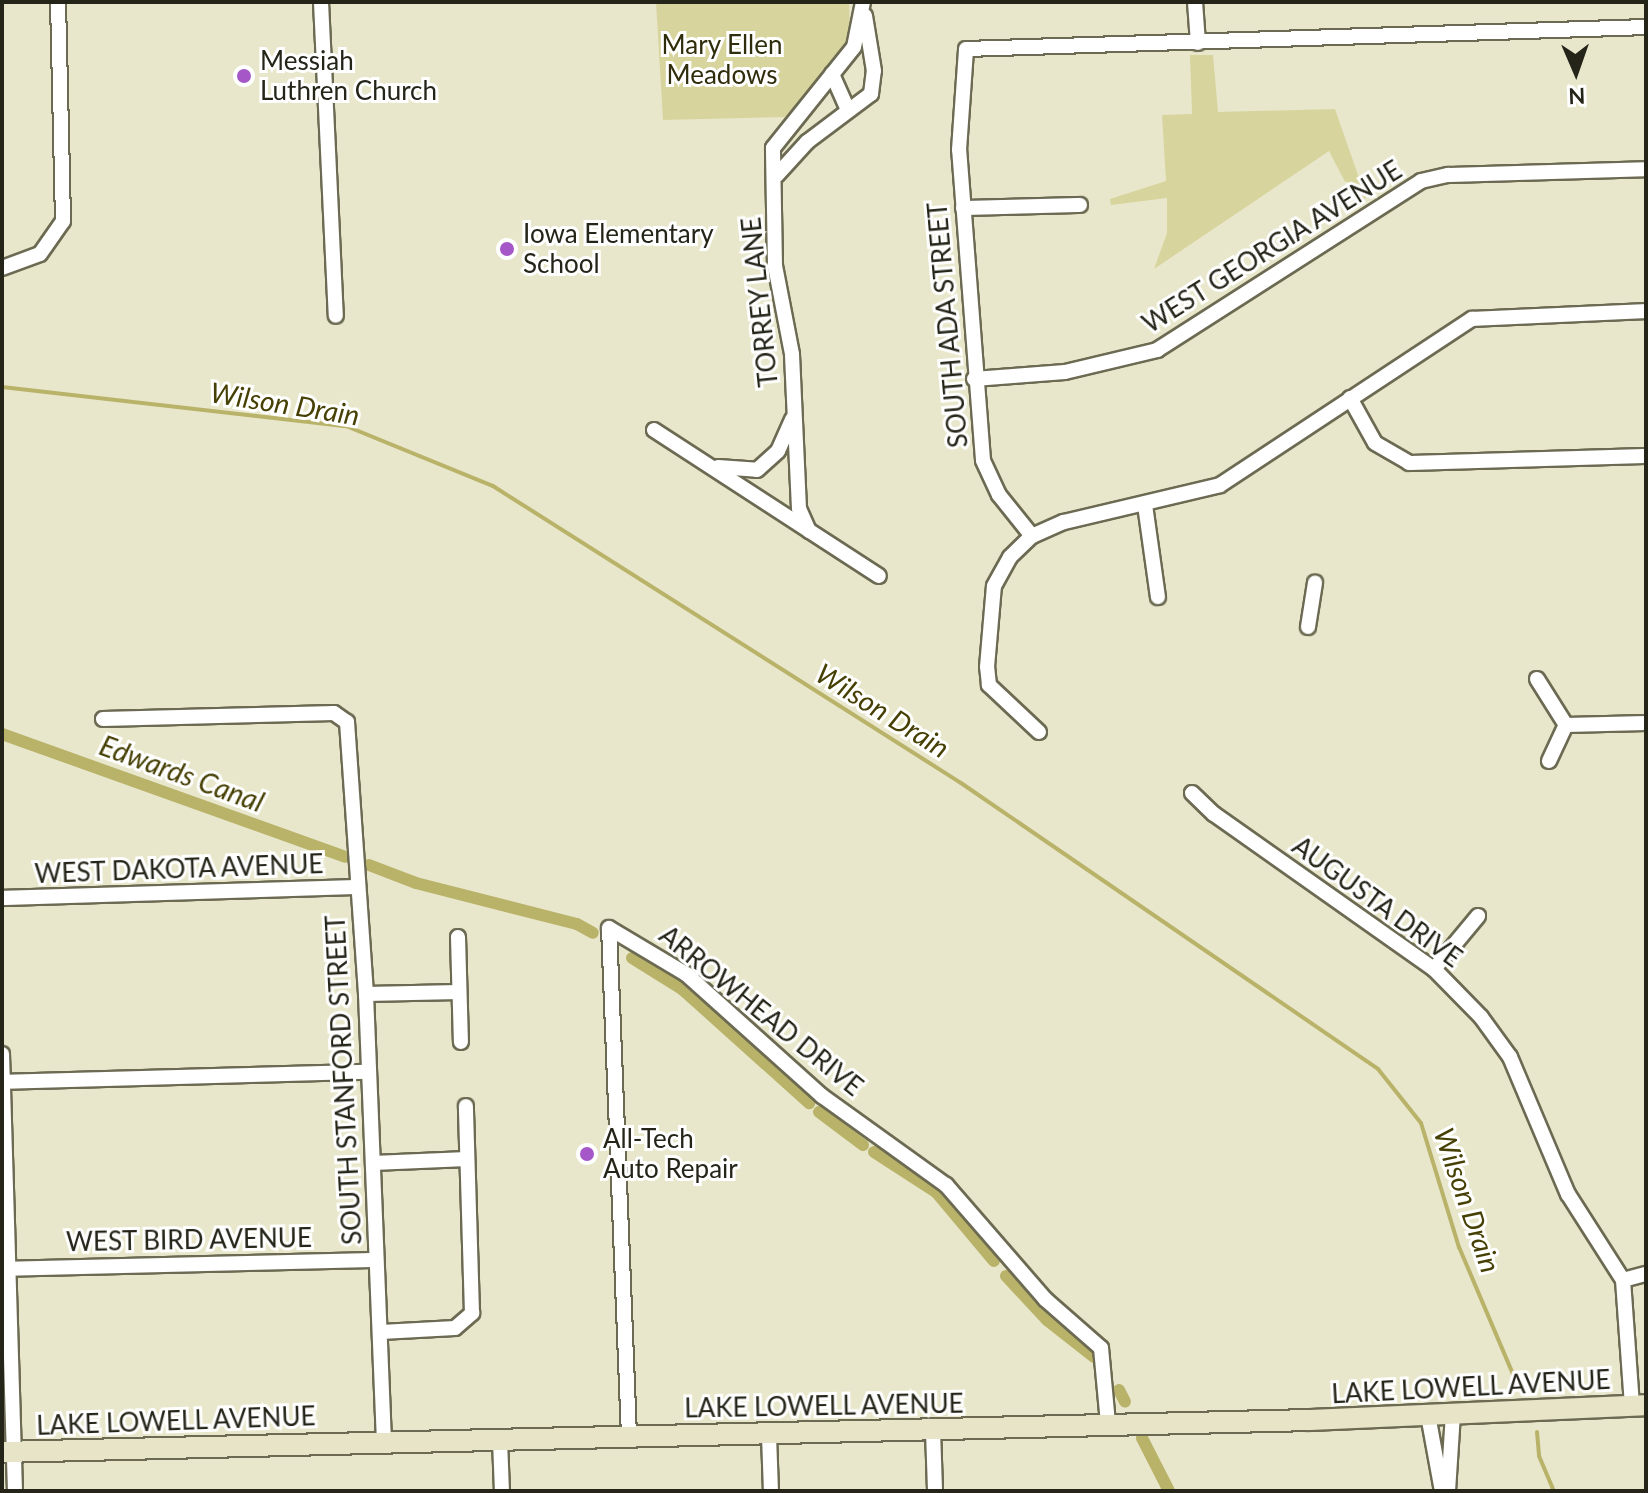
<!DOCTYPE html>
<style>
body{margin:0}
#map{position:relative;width:1648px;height:1493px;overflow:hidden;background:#e8e7cb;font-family:Lato,sans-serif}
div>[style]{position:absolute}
.green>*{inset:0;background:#d8d49d}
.stream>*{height:4px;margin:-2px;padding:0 2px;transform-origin:2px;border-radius:2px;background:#b9b269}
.canal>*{height:12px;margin:-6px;padding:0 6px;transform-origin:6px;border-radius:6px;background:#b9b269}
.roads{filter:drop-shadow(2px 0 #6c6a52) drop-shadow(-2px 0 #6c6a52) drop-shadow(0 2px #6c6a52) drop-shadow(0 -2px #6c6a52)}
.minor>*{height:14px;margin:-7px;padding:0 7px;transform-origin:7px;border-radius:7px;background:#fff}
.secondary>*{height:20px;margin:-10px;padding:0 10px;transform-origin:10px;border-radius:10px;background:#e7e4c8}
.dots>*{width:22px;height:22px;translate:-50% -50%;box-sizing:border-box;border:4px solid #fff;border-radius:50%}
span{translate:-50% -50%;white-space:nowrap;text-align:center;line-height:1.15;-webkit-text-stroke:6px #fff;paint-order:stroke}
.park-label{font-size:26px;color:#302d0c}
.poi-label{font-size:26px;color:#242419}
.left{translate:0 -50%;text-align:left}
.street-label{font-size:26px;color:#242419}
.water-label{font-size:28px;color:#464004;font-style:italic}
.frame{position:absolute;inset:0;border:4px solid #242419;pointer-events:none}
.north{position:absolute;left:1536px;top:32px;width:80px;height:80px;-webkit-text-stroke:6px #fff;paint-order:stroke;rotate:178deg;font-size:22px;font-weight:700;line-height:32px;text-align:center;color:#242419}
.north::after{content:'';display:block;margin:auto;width:28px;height:36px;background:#242419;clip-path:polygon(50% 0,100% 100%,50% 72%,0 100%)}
</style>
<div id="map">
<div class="green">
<div style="clip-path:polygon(656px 2px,849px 2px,850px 32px,837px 61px,785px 117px,663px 120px)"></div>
<div style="clip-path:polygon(1190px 55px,1213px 55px,1218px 112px,1335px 109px,1366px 198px,1356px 203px,1329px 151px,1154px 269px,1167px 233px,1167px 198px,1111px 205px,1110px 199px,1166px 181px,1162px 115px,1192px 114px)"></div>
</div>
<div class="stream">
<div style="left:2px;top:387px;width:346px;rotate:6.5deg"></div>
<div style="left:346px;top:426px;width:159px;rotate:22.2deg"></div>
<div style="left:493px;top:486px;width:554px;rotate:32.4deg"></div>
<div style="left:961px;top:783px;width:506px;rotate:34.44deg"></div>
<div style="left:1378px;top:1069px;width:69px;rotate:51.5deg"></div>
<div style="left:1421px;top:1123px;width:130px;rotate:73deg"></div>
<div style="left:1459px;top:1247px;width:146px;rotate:67deg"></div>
<div style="left:1537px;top:1432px;width:24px;rotate:85deg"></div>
<div style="left:1539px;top:1456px;width:38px;rotate:67deg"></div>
</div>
<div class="canal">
<div style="left:2px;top:734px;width:364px;rotate:19.7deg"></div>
<div style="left:369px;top:865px;width:50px;rotate:21deg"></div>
<div style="left:416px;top:883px;width:166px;rotate:14.3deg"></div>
<div style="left:577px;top:924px;width:18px;rotate:29deg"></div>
<div style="left:632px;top:958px;width:59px;rotate:31.8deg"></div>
<div style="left:682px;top:989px;width:171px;rotate:41.9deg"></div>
<div style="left:819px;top:1112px;width:55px;rotate:36.9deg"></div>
<div style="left:874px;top:1152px;width:74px;rotate:32.8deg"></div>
<div style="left:936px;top:1192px;width:90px;rotate:50deg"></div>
<div style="left:1006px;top:1276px;width:60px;rotate:47deg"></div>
<div style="left:1047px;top:1320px;width:60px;rotate:38.2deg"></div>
<div style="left:1119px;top:1390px;width:13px;rotate:63deg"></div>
<div style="left:1142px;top:1438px;width:59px;rotate:63deg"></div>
</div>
<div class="roads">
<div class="minor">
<div style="left:321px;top:2px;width:314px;rotate:87.3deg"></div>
<div style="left:1195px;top:2px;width:41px;rotate:85.8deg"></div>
<div style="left:832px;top:74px;width:37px;rotate:66deg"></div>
<div style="left:777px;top:175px;width:45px;rotate:-47.7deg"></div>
<div style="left:807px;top:142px;width:80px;rotate:-36.9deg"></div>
<div style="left:871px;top:94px;width:23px;rotate:-83deg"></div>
<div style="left:874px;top:71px;width:56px;rotate:-99.3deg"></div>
<div style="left:963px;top:208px;width:117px;rotate:-1.5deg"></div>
<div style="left:2px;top:268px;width:40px;rotate:-20.2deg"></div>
<div style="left:40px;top:254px;width:40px;rotate:-55.1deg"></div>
<div style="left:63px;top:221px;width:219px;rotate:-91.3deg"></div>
<div style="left:974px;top:379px;width:91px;rotate:-4.4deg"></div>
<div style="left:1065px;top:372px;width:95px;rotate:-13.4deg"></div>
<div style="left:1157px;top:350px;width:313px;rotate:-32.6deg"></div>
<div style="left:1421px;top:181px;width:28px;rotate:-13deg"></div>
<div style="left:1448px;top:175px;width:198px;rotate:-1.7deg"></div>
<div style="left:1350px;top:398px;width:51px;rotate:60.9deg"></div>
<div style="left:1375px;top:443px;width:39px;rotate:30deg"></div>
<div style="left:1409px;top:463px;width:237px;rotate:-1.7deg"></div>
<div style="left:654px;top:430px;width:268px;rotate:33deg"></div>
<div style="left:718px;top:467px;width:39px;rotate:4deg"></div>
<div style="left:757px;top:470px;width:28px;rotate:-42deg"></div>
<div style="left:778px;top:451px;width:35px;rotate:-66deg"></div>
<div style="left:1145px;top:505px;width:93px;rotate:82deg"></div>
<div style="left:809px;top:531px;width:24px;rotate:-114deg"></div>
<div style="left:799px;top:509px;width:155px;rotate:-92.6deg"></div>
<div style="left:792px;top:354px;width:90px;rotate:-100.9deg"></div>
<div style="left:775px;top:266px;width:118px;rotate:-91deg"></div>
<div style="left:773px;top:148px;width:129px;rotate:-51.3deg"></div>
<div style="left:854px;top:47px;width:46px;rotate:-78.7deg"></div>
<div style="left:1032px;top:536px;width:53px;rotate:-128.8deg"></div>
<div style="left:999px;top:495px;width:38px;rotate:-115deg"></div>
<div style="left:983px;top:460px;width:311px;rotate:-94.4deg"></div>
<div style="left:959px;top:150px;width:101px;rotate:-86deg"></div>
<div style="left:966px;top:49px;width:680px;rotate:-1.85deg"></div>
<div style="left:1308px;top:627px;width:45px;rotate:-81deg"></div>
<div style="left:1537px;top:679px;width:54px;rotate:57.8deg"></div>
<div style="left:103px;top:719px;width:231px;rotate:-1.5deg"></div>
<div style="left:334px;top:713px;width:16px;rotate:35deg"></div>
<div style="left:347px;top:722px;width:273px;rotate:86deg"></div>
<div style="left:366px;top:994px;width:447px;rotate:87.7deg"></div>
<div style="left:1566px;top:725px;width:80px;rotate:-1.4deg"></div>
<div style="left:1039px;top:732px;width:69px;rotate:-136.8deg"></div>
<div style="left:989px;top:685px;width:18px;rotate:-96deg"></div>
<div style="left:987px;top:667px;width:81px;rotate:-85.1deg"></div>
<div style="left:994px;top:586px;width:33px;rotate:-61deg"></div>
<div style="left:1010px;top:557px;width:30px;rotate:-44deg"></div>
<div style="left:1032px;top:536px;width:35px;rotate:-24deg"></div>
<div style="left:1064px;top:522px;width:160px;rotate:-13.3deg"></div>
<div style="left:1220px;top:485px;width:302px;rotate:-33.4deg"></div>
<div style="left:1472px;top:319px;width:174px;rotate:-2.6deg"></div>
<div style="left:1549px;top:761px;width:40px;rotate:-65deg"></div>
<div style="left:1192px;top:793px;width:30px;rotate:44deg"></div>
<div style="left:1214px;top:814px;width:269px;rotate:35.2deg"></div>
<div style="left:1434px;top:969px;width:67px;rotate:45.6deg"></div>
<div style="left:1481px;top:1017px;width:49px;rotate:54.1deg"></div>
<div style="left:1510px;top:1057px;width:149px;rotate:67.1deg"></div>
<div style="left:1568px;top:1194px;width:102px;rotate:57.4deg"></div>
<div style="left:1623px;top:1280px;width:125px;rotate:85.9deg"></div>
<div style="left:2px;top:898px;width:355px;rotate:-1.8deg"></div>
<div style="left:458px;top:937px;width:105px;rotate:88.4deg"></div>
<div style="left:1434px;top:969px;width:69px;rotate:-50.3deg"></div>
<div style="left:366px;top:994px;width:93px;rotate:-1.2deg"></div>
<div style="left:2px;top:1054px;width:437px;rotate:88.3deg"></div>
<div style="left:2px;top:1082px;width:367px;rotate:-1.6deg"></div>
<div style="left:374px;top:1163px;width:92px;rotate:-2.5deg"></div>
<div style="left:2px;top:1269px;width:374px;rotate:-1.4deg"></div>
<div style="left:1623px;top:1280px;width:24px;rotate:-15deg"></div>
<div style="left:381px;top:1332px;width:74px;rotate:-3.1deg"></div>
<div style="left:455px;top:1328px;width:23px;rotate:-41deg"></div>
<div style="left:472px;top:1313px;width:207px;rotate:-91.7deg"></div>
<div style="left:1428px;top:1415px;width:77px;rotate:79.6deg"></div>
<div style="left:933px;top:1430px;width:61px;rotate:88.1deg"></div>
<div style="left:769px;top:1435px;width:56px;rotate:88deg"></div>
<div style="left:629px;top:1436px;width:508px;rotate:-92.25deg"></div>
<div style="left:609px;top:928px;width:90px;rotate:30.9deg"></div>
<div style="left:686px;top:974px;width:183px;rotate:41.9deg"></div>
<div style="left:822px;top:1096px;width:153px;rotate:35.7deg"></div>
<div style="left:946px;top:1185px;width:151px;rotate:49deg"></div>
<div style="left:1045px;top:1299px;width:74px;rotate:41.2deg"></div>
<div style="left:1101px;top:1348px;width:76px;rotate:84.7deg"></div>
<div style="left:500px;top:1440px;width:51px;rotate:87.8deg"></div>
<div style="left:1448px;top:1491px;width:77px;rotate:-86.3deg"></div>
</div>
<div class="secondary">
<div style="left:2px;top:1452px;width:1307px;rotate:-1.4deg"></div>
<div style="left:1309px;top:1420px;width:337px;rotate:-2.5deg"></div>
</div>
</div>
<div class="dots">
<div style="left:244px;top:76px;background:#a557c8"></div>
<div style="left:507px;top:249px;background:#a557c8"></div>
<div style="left:587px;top:1154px;background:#a557c8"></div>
</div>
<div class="park-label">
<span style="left:722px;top:60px">Mary Ellen<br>Meadows</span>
</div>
<div class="poi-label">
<span class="left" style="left:260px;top:76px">Messiah<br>Luthren Church</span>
<span class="left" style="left:523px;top:249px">Iowa Elementary<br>School</span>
<span class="left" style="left:603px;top:1154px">All-Tech<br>Auto Repair</span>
</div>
<div class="street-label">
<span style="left:1272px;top:247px;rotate:-32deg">WEST GEORGIA AVENUE</span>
<span style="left:760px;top:302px;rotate:-96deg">TORREY LANE</span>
<span style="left:948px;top:325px;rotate:-95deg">SOUTH ADA STREET</span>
<span style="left:179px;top:869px;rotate:-2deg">WEST DAKOTA AVENUE</span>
<span style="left:1377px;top:902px;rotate:36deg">AUGUSTA DRIVE</span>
<span style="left:761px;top:1011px;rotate:39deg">ARROWHEAD DRIVE</span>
<span style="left:344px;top:1080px;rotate:-93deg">SOUTH STANFORD STREET</span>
<span style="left:189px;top:1240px;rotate:-1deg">WEST BIRD AVENUE</span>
<span style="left:1471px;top:1387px;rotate:-3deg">LAKE LOWELL AVENUE</span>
<span style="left:824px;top:1406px;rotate:-1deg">LAKE LOWELL AVENUE</span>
<span style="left:176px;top:1421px;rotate:-2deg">LAKE LOWELL AVENUE</span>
</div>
<div class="water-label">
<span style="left:285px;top:403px;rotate:9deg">Wilson Drain</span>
<span style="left:883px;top:710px;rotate:32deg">Wilson Drain</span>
<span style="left:182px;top:773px;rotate:20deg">Edwards Canal</span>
<span style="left:1468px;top:1200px;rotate:71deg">Wilson Drain</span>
</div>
<div class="frame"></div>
<div class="north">N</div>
</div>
